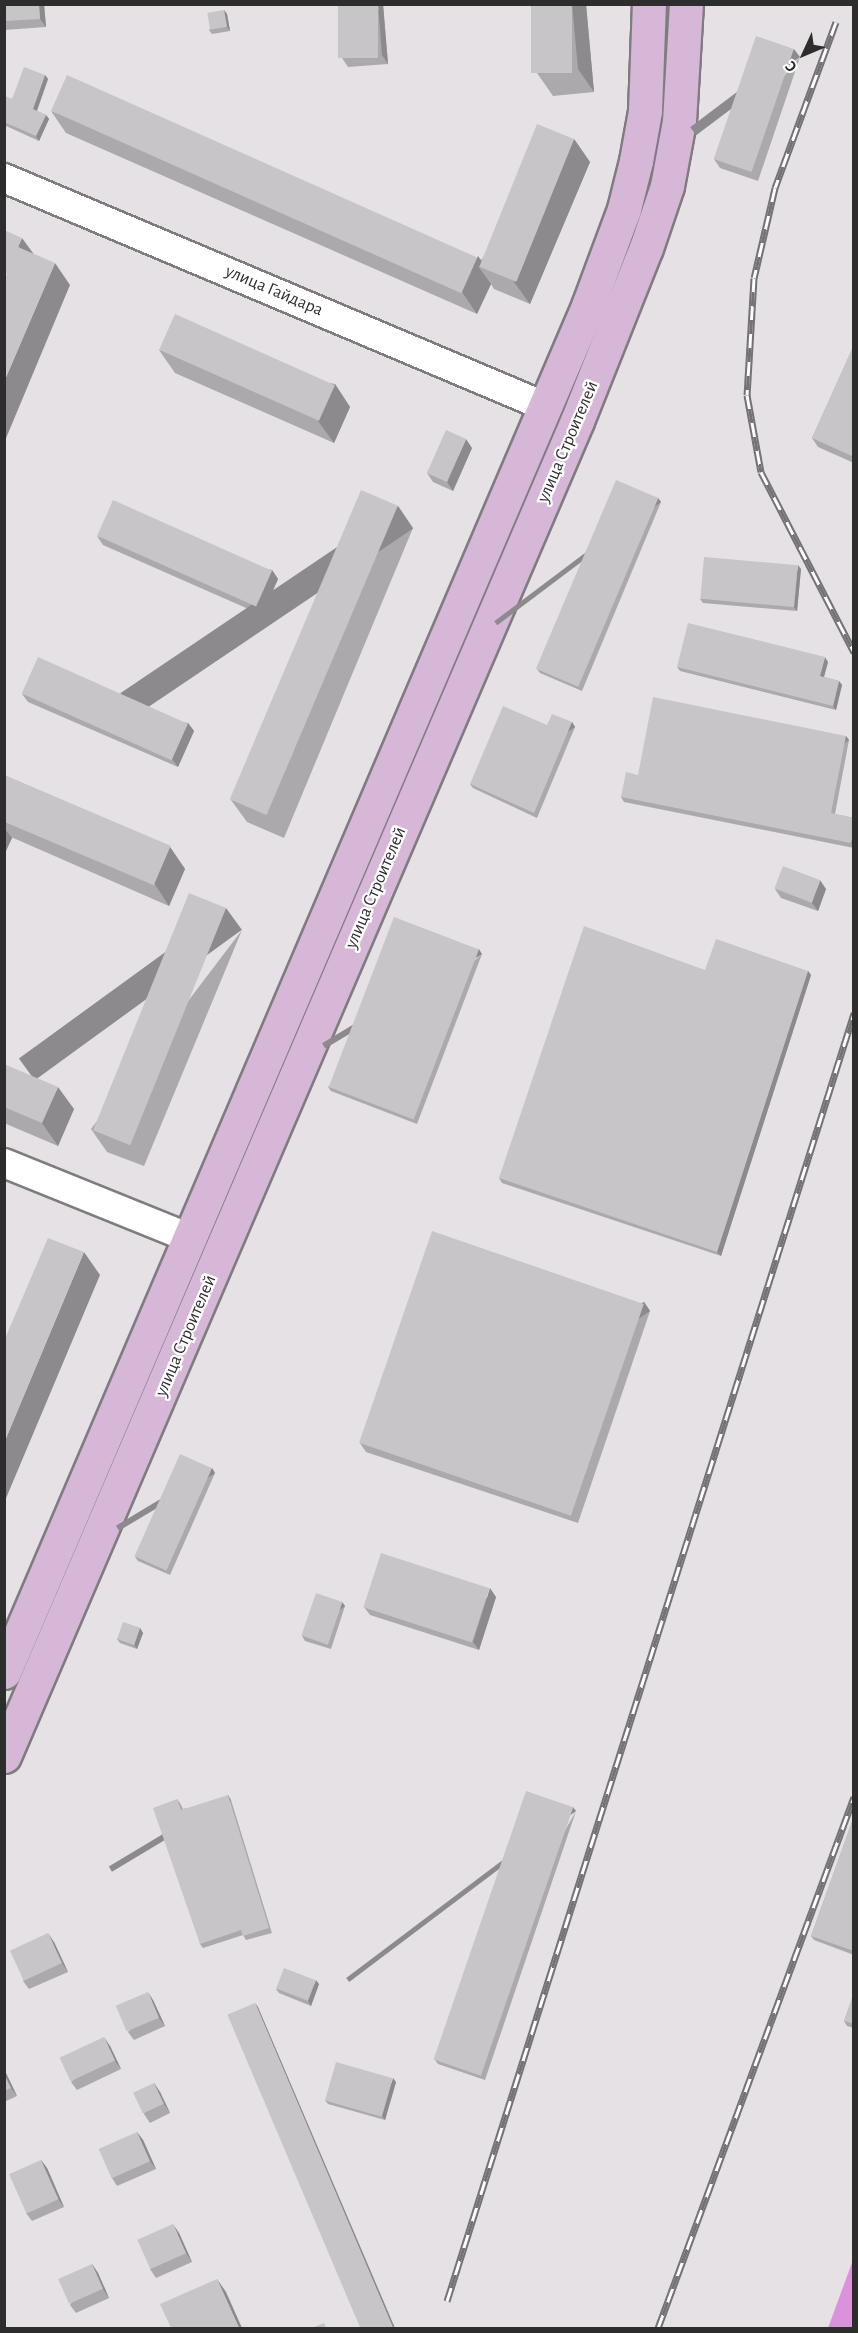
<!DOCTYPE html>
<meta charset="utf-8">
<style>
body{margin:0}
#map{position:relative;width:858px;height:2333px;overflow:hidden;background:#e5e1e5;font-family:"Alegreya Sans",sans-serif}
div>[style]{position:absolute}
.forest>*{inset:0;background:#da93da}
.roads{filter:drop-shadow(2px 0 #7f7c7f) drop-shadow(-2px 0 #7f7c7f) drop-shadow(0 2px #7f7c7f) drop-shadow(0 -2px #7f7c7f)}
.minor>*{height:28px;margin:-14px;padding:0 14px;transform-origin:14px;border-radius:14px;background:#fff}
.major>*{height:33px;margin:-16.5px;padding:0 16.5px;transform-origin:16.5px;border-radius:16.5px;background:#d7b7d7}
.rail>*{height:7px;margin-top:-3.5px;transform-origin:0;background:repeating-linear-gradient(90deg,#fff 0 14px,#747274 0 28px);box-sizing:border-box;border-block:2px solid #747274}
.wall>*{inset:0;background:#aca9ac}
.shaded-wall>*{inset:0;background:#8c8a8c;transform-origin:0 0}
.building>*{inset:0;background:#c8c5c8;transform-origin:0 0}
span{translate:-50% -50%;white-space:nowrap;text-align:center;line-height:1.15;-webkit-text-stroke:4.5px #fff;paint-order:stroke}
.street-label{font-size:18px;color:#2e2d2e}
.frame{position:absolute;inset:0;border:6px solid #2e2d2e;pointer-events:none}
.north{position:absolute;left:774px;top:24px;width:60px;height:60px;-webkit-text-stroke:4px #fff;paint-order:stroke;rotate:226deg;font-size:16px;font-weight:700;line-height:24px;text-align:center;color:#2e2d2e}
.north::after{content:'';display:block;margin:auto;width:21px;height:27px;background:#2e2d2e;clip-path:polygon(50% 0,100% 100%,50% 72%,0 100%)}
</style>
<div id="map">
<div class="forest">
<div style="clip-path:polygon(853px 2260px,853px 2328px,828px 2328px)"></div>
</div>
<div class="roads">
<div class="minor">
<div style="left:4px;top:178px;width:586px;rotate:22.89deg"></div>
<div style="left:4px;top:1163px;width:203px;rotate:22deg"></div>
</div>
<div class="major">
<div style="left:4px;top:1672px;width:1486px;rotate:-66.85deg"></div>
<div style="left:588px;top:306px;width:103px;rotate:-69.6deg"></div>
<div style="left:624px;top:209px;width:49px;rotate:-76deg"></div>
<div style="left:636px;top:161px;width:51px;rotate:-79.8deg"></div>
<div style="left:645px;top:111px;width:107px;rotate:-87.9deg"></div>
<div style="left:4px;top:1756px;width:1453px;rotate:-66.77deg"></div>
<div style="left:577px;top:421px;width:186px;rotate:-68.3deg"></div>
<div style="left:646px;top:248px;width:65px;rotate:-71.3deg"></div>
<div style="left:667px;top:186px;width:66px;rotate:-79.5deg"></div>
<div style="left:679px;top:121px;width:117px;rotate:-86.6deg"></div>
</div>
</div>
<div class="rail">
<div style="left:836px;top:22px;width:177px;rotate:110.2deg"></div>
<div style="left:775px;top:188px;width:92px;rotate:103.1deg"></div>
<div style="left:754px;top:278px;width:117px;rotate:93.4deg"></div>
<div style="left:747px;top:395px;width:78px;rotate:79.7deg"></div>
<div style="left:761px;top:472px;width:203px;rotate:62.7deg"></div>
<div style="left:447px;top:2301px;width:1351px;rotate:-72.46deg"></div>
<div style="left:658px;top:2328px;width:566px;rotate:-69.74deg"></div>
</div>
<div class="wall">
<div style="clip-path:polygon(4px 4px,44px 4px,46px 27px,4px 30px)"></div>
<div style="clip-path:polygon(383px 4px,388px 64px,348px 67px,342px 58px)"></div>
<div style="clip-path:polygon(531px 4px,586px 4px,594px 92px,553px 96px,537px 73px)"></div>
<div style="clip-path:polygon(224px 10px,227px 14px,230px 31px,212px 34px,209px 30px)"></div>
<div style="clip-path:polygon(800px 57px,758px 181px,720px 168px,714px 159px)"></div>
<div style="clip-path:polygon(45px 75px,48px 79px,37px 111px,46px 115px,49px 119px,39px 141px,4px 125px,4px 96px,12px 99px)"></div>
<div style="clip-path:polygon(51px 111px,481px 260px,574px 139px,590px 162px,530px 304px,494px 289px,491px 284px,477px 314px,66px 133px)"></div>
<div style="clip-path:polygon(854px 345px,854px 463px,818px 447px,812px 438px)"></div>
<div style="clip-path:polygon(159px 350px,335px 384px,350px 407px,334px 443px,175px 373px)"></div>
<div style="clip-path:polygon(472px 448px,453px 491px,433px 482px,427px 473px)"></div>
<div style="clip-path:polygon(658px 498px,661px 502px,582px 691px,540px 673px,537px 669px)"></div>
<div style="clip-path:polygon(398px 506px,413px 528px,284px 838px,247px 822px,231px 800px)"></div>
<div style="clip-path:polygon(97px 536px,272px 570px,278px 579px,262px 615px,103px 545px)"></div>
<div style="clip-path:polygon(801px 569px,797px 611px,703px 603px,700px 599px)"></div>
<div style="clip-path:polygon(828px 662px,824px 677px,839px 681px,842px 685px,836px 710px,680px 671px,677px 667px)"></div>
<div style="clip-path:polygon(22px 694px,188px 723px,194px 731px,178px 767px,28px 702px)"></div>
<div style="clip-path:polygon(572px 722px,575px 727px,537px 818px,473px 788px,470px 784px,547px 725px)"></div>
<div style="clip-path:polygon(846px 736px,849px 740px,835px 814px,854px 818px,854px 848px,624px 802px,621px 797px,638px 775px)"></div>
<div style="clip-path:polygon(4px 775px,170px 847px,185px 869px,169px 906px,11px 837px,12px 838px,4px 855px)"></div>
<div style="clip-path:polygon(775px 889px,826px 889px,818px 911px,781px 898px)"></div>
<div style="clip-path:polygon(242px 930px,144px 1166px,107px 1152px,91px 1129px)"></div>
<div style="clip-path:polygon(482px 954px,417px 1124px,331px 1091px,328px 1087px)"></div>
<div style="clip-path:polygon(705px 970px,808px 971px,811px 975px,721px 1256px,502px 1183px,499px 1178px)"></div>
<div style="clip-path:polygon(4px 1064px,74px 1109px,58px 1146px,4px 1123px)"></div>
<div style="clip-path:polygon(644px 1302px,650px 1311px,578px 1523px,366px 1452px,360px 1443px)"></div>
<div style="clip-path:polygon(212px 1468px,215px 1473px,170px 1575px,138px 1561px,135px 1557px)"></div>
<div style="clip-path:polygon(496px 1597px,479px 1650px,370px 1615px,364px 1607px)"></div>
<div style="clip-path:polygon(342px 1602px,345px 1606px,331px 1649px,305px 1641px,302px 1636px)"></div>
<div style="clip-path:polygon(140px 1628px,143px 1633px,137px 1649px,120px 1643px,117px 1639px)"></div>
<div style="clip-path:polygon(177px 1799px,180px 1803px,183px 1809px,231px 1800px,272px 1933px,246px 1940px,243px 1935px,203px 1948px,200px 1944px)"></div>
<div style="clip-path:polygon(576px 1811px,485px 2080px,438px 2064px,435px 2060px)"></div>
<div style="clip-path:polygon(854px 1816px,854px 1955px,814px 1940px,811px 1936px)"></div>
<div style="clip-path:polygon(54px 1942px,68px 1972px,29px 1989px,23px 1981px)"></div>
<div style="clip-path:polygon(319px 1984px,311px 2006px,279px 1993px,276px 1989px)"></div>
<div style="clip-path:polygon(854px 1993px,854px 2028px,847px 2026px,844px 2021px)"></div>
<div style="clip-path:polygon(153px 2000px,165px 2026px,134px 2040px,128px 2032px)"></div>
<div style="clip-path:polygon(110px 2046px,121px 2069px,77px 2090px,71px 2082px)"></div>
<div style="clip-path:polygon(4px 2069px,17px 2096px,4px 2102px)"></div>
<div style="clip-path:polygon(396px 2082px,385px 2120px,328px 2104px,325px 2100px)"></div>
<div style="clip-path:polygon(154px 2083px,160px 2092px,170px 2113px,150px 2123px,144px 2114px)"></div>
<div style="clip-path:polygon(137px 2132px,143px 2140px,156px 2169px,117px 2186px,112px 2178px)"></div>
<div style="clip-path:polygon(41px 2160px,47px 2168px,64px 2207px,32px 2221px,26px 2213px)"></div>
<div style="clip-path:polygon(179px 2233px,192px 2262px,156px 2278px,150px 2269px)"></div>
<div style="clip-path:polygon(92px 2264px,98px 2273px,109px 2298px,76px 2313px,70px 2305px)"></div>
</div>
<div class="shaded-wall">
<div style="clip-path:polygon(39px 4px,44px 4px,46px 27px,40px 19px)"></div>
<div style="clip-path:polygon(378px 4px,383px 4px,388px 64px,382px 55px)"></div>
<div style="clip-path:polygon(572px 4px,586px 4px,594px 92px,578px 69px)"></div>
<div style="clip-path:polygon(224px 10px,227px 14px,230px 31px,227px 27px)"></div>
<div style="left:794px;top:49px;width:10px;height:130px;rotate:53deg"></div>
<div style="clip-path:polygon(45px 75px,48px 79px,36px 113px,33px 109px)"></div>
<div style="clip-path:polygon(46px 115px,49px 119px,39px 141px,36px 136px)"></div>
<div style="clip-path:polygon(574px 139px,590px 162px,530px 304px,514px 282px)"></div>
<div style="clip-path:polygon(22px 238px,38px 260px,18px 247px)"></div>
<div style="clip-path:polygon(478px 256px,488px 270px,478px 266px,491px 284px,477px 314px,462px 292px)"></div>
<div style="clip-path:polygon(55px 263px,70px 285px,4px 443px,4px 382px)"></div>
<div style="clip-path:polygon(335px 384px,350px 407px,334px 443px,318px 421px)"></div>
<div style="clip-path:polygon(466px 439px,472px 448px,453px 491px,447px 482px)"></div>
<div style="left:658px;top:498px;width:5px;height:205px;rotate:53deg"></div>
<div style="left:398px;top:506px;width:27px;height:335px;rotate:56deg"></div>
<div style="clip-path:polygon(798px 565px,801px 569px,797px 611px,794px 607px)"></div>
<div style="clip-path:polygon(272px 570px,278px 579px,262px 615px,256px 607px)"></div>
<div style="clip-path:polygon(825px 657px,828px 662px,823px 680px,820px 676px)"></div>
<div style="clip-path:polygon(839px 681px,842px 685px,836px 710px,833px 706px)"></div>
<div style="left:572px;top:722px;width:6px;height:99px;rotate:59deg"></div>
<div style="clip-path:polygon(188px 723px,194px 731px,178px 767px,172px 759px)"></div>
<div style="left:846px;top:736px;width:5px;height:78px;rotate:53deg"></div>
<div style="clip-path:polygon(4px 828px,12px 838px,4px 855px)"></div>
<div style="clip-path:polygon(854px 830px,854px 847px,851px 843px)"></div>
<div style="clip-path:polygon(170px 847px,185px 869px,169px 906px,154px 883px)"></div>
<div style="clip-path:polygon(820px 880px,826px 889px,818px 911px,812px 903px)"></div>
<div style="left:226px;top:908px;width:27px;height:256px;rotate:54deg"></div>
<div style="left:479px;top:949px;width:6px;height:183px;rotate:59deg"></div>
<div style="clip-path:polygon(808px 971px,811px 975px,721px 1256px,717px 1252px)"></div>
<div style="clip-path:polygon(58px 1087px,74px 1109px,58px 1146px,42px 1123px)"></div>
<div style="clip-path:polygon(84px 1252px,100px 1275px,4px 1503px,4px 1443px)"></div>
<div style="left:644px;top:1302px;width:11px;height:225px;rotate:56deg"></div>
<div style="left:212px;top:1468px;width:6px;height:112px;rotate:59deg"></div>
<div style="clip-path:polygon(490px 1588px,496px 1597px,479px 1650px,473px 1642px)"></div>
<div style="left:342px;top:1602px;width:5px;height:45px;rotate:53deg"></div>
<div style="clip-path:polygon(140px 1628px,143px 1633px,137px 1649px,134px 1645px)"></div>
<div style="left:228px;top:1795px;width:6px;height:139px;rotate:59deg"></div>
<div style="left:573px;top:1807px;width:5px;height:284px;rotate:53deg"></div>
<div style="clip-path:polygon(48px 1933px,54px 1942px,68px 1972px,62px 1963px)"></div>
<div style="clip-path:polygon(316px 1980px,319px 1984px,311px 2006px,308px 2001px)"></div>
<div style="clip-path:polygon(148px 1992px,153px 2000px,165px 2026px,159px 2018px)"></div>
<div style="clip-path:polygon(255px 2003px,258px 2007px,395px 2328px,393px 2328px)"></div>
<div style="clip-path:polygon(104px 2037px,110px 2046px,121px 2069px,115px 2061px)"></div>
<div style="clip-path:polygon(4px 2069px,17px 2096px,11px 2088px,4px 2074px)"></div>
<div style="clip-path:polygon(393px 2078px,396px 2082px,385px 2120px,382px 2116px)"></div>
<div style="clip-path:polygon(154px 2083px,160px 2092px,170px 2113px,164px 2104px)"></div>
<div style="clip-path:polygon(137px 2132px,143px 2140px,156px 2169px,150px 2161px)"></div>
<div style="clip-path:polygon(41px 2160px,47px 2168px,64px 2207px,58px 2199px)"></div>
<div style="clip-path:polygon(173px 2224px,179px 2233px,192px 2262px,186px 2253px)"></div>
<div style="clip-path:polygon(92px 2264px,98px 2273px,109px 2298px,103px 2289px)"></div>
<div style="clip-path:polygon(217px 2279px,226px 2292px,242px 2328px,239px 2328px)"></div>
</div>
<div class="building">
<div style="clip-path:polygon(4px 4px,39px 4px,40px 19px,4px 21px)"></div>
<div style="left:338px;top:4px;width:40px;height:54px"></div>
<div style="left:531px;top:4px;width:41px;height:69px"></div>
<div style="left:224px;top:10px;width:17px;height:17px;rotate:80deg"></div>
<div style="left:756px;top:36px;width:40px;height:130px;rotate:19deg"></div>
<div style="clip-path:polygon(24px 67px,45px 75px,33px 109px,46px 115px,36px 136px,4px 122px,4px 96px,12px 99px)"></div>
<div style="left:67px;top:75px;width:449px;height:39px;rotate:24deg"></div>
<div style="left:537px;top:124px;width:40px;height:154px;rotate:22deg"></div>
<div style="clip-path:polygon(4px 230px,22px 238px,18px 247px,55px 263px,4px 382px,4px 280px,7px 274px,4px 273px)"></div>
<div style="left:175px;top:314px;width:175px;height:39px;rotate:24deg"></div>
<div style="clip-path:polygon(854px 345px,854px 457px,812px 438px)"></div>
<div style="left:446px;top:430px;width:22px;height:47px;rotate:24deg"></div>
<div style="left:616px;top:480px;width:46px;height:205px;rotate:23deg"></div>
<div style="left:361px;top:490px;width:40px;height:336px;rotate:23deg"></div>
<div style="left:113px;top:500px;width:174px;height:39px;rotate:24deg"></div>
<div style="left:704px;top:557px;width:94px;height:42px;rotate:5deg"></div>
<div style="clip-path:polygon(688px 623px,825px 657px,820px 676px,839px 681px,833px 706px,677px 667px)"></div>
<div style="left:38px;top:657px;width:164px;height:40px;rotate:24deg"></div>
<div style="clip-path:polygon(653px 697px,846px 736px,831px 813px,854px 818px,854px 830px,851px 843px,621px 797px,626px 772px,638px 775px)"></div>
<div style="clip-path:polygon(503px 706px,547px 725px,552px 714px,572px 722px,534px 813px,470px 784px)"></div>
<div style="left:4px;top:775px;width:181px;height:43px;rotate:23deg"></div>
<div style="left:783px;top:866px;width:40px;height:24px;rotate:21deg"></div>
<div style="left:189px;top:893px;width:40px;height:256px;rotate:22deg"></div>
<div style="left:394px;top:917px;width:91px;height:182px;rotate:21deg"></div>
<div style="clip-path:polygon(584px 926px,705px 970px,716px 939px,808px 971px,717px 1252px,499px 1178px)"></div>
<div style="clip-path:polygon(4px 1064px,58px 1087px,42px 1123px,4px 1107px)"></div>
<div style="left:432px;top:1231px;width:224px;height:224px;rotate:19deg"></div>
<div style="clip-path:polygon(48px 1238px,84px 1252px,4px 1443px,4px 1341px)"></div>
<div style="left:180px;top:1454px;width:35px;height:112px;rotate:24deg"></div>
<div style="left:381px;top:1553px;width:114px;height:57px;rotate:18deg"></div>
<div style="left:316px;top:1593px;width:28px;height:45px;rotate:19deg"></div>
<div style="left:123px;top:1622px;width:18px;height:18px;rotate:19deg"></div>
<div style="left:526px;top:1791px;width:50px;height:284px;rotate:19deg"></div>
<div style="clip-path:polygon(228px 1795px,269px 1928px,243px 1936px,241px 1930px,200px 1944px,153px 1808px,177px 1799px,181px 1810px)"></div>
<div style="clip-path:polygon(854px 1816px,854px 1951px,811px 1936px)"></div>
<div style="left:48px;top:1933px;width:33px;height:42px;rotate:65deg"></div>
<div style="left:284px;top:1968px;width:34px;height:22px;rotate:21deg"></div>
<div style="left:148px;top:1992px;width:28px;height:35px;rotate:67deg"></div>
<div style="clip-path:polygon(854px 1993px,854px 2024px,844px 2021px)"></div>
<div style="left:255px;top:2003px;width:353px;height:30px;rotate:67deg"></div>
<div style="left:104px;top:2037px;width:26px;height:49px;rotate:65deg"></div>
<div style="left:336px;top:2062px;width:59px;height:40px;rotate:16deg"></div>
<div style="clip-path:polygon(4px 2074px,11px 2088px,4px 2091px)"></div>
<div style="left:154px;top:2083px;width:23px;height:23px;rotate:65deg"></div>
<div style="left:137px;top:2132px;width:32px;height:42px;rotate:66deg"></div>
<div style="left:41px;top:2160px;width:43px;height:35px;rotate:66deg"></div>
<div style="left:173px;top:2224px;width:32px;height:39px;rotate:66deg"></div>
<div style="left:92px;top:2264px;width:27px;height:37px;rotate:66deg"></div>
<div style="clip-path:polygon(217px 2279px,239px 2328px,171px 2328px,160px 2304px)"></div>
<div style="clip-path:polygon(324px 2323px,326px 2328px,312px 2328px)"></div>
</div>
<div class="street-label">
<span style="left:274px;top:291px;rotate:23deg">улица Гайдара</span>
<span style="left:568px;top:442px;rotate:-67deg">улица Строителей</span>
<span style="left:376px;top:888px;rotate:-67deg">улица Строителей</span>
<span style="left:186px;top:1336px;rotate:-67deg">улица Строителей</span>
</div>
<div class="frame"></div>
<div class="north">С</div>
</div>
